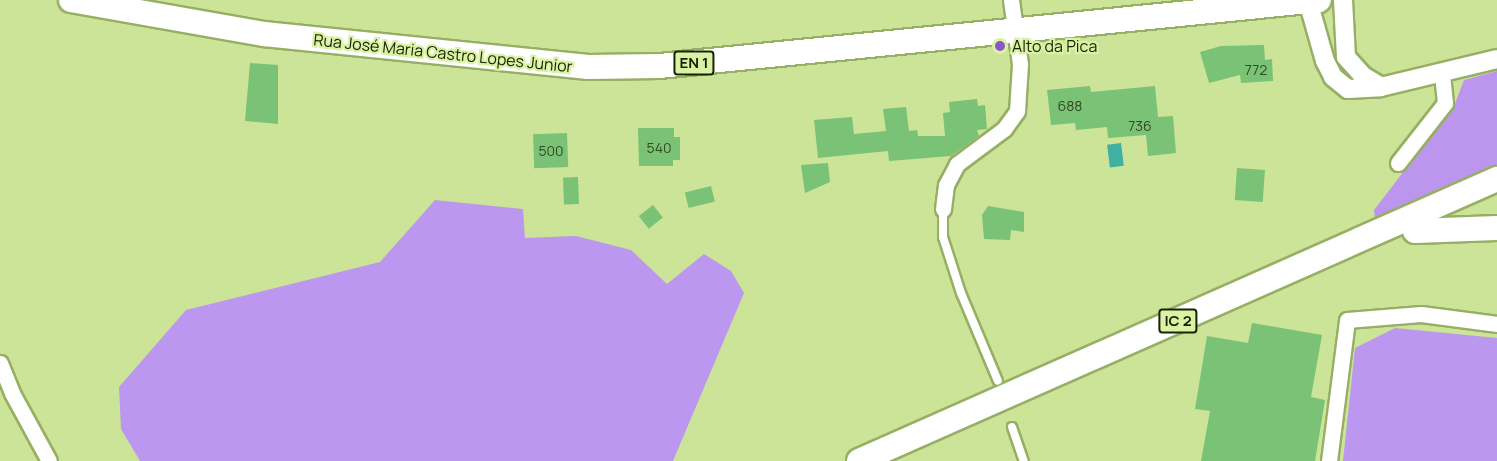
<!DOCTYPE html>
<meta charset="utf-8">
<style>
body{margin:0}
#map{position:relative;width:1497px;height:461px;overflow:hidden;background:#cce498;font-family:Manrope,sans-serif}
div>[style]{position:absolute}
.green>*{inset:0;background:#bc96ee}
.forest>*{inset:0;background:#bc97ef}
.water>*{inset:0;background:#3fb0a1;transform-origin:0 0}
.building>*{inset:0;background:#79c276;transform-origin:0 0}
.roads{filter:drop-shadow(2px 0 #97af64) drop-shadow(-2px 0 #97af64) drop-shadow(0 2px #97af64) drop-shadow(0 -2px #97af64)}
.service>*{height:8px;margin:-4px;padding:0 4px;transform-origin:4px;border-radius:4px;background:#fff}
.minor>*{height:15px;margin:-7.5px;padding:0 7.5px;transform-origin:7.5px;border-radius:7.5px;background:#fff}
.tertiary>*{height:18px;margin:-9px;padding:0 9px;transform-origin:9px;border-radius:9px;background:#fff}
.primary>*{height:24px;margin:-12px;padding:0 12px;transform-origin:12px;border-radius:12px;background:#fff}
.trunk>*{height:24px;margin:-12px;padding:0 12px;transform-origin:12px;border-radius:12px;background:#fff}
.dots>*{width:16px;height:16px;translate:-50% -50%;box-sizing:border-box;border:3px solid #d9f2a4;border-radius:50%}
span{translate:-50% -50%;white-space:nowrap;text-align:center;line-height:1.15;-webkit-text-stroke:4.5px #d9f2a4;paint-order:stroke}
.number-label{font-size:14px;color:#324a20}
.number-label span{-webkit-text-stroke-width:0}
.shield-label span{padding:2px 4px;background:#d9f2a4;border:2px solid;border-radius:4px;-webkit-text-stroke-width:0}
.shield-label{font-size:15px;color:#1a2204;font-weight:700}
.poi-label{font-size:16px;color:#1a2204}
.left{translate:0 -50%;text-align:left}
.street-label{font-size:16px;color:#1a2204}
</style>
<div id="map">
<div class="green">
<div style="clip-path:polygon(1497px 71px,1497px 166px,1375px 220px,1374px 210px,1454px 106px,1464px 80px)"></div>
</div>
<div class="forest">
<div style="clip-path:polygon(435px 200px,523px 209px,525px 238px,576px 236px,631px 250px,667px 284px,704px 254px,731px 271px,744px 293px,673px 461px,140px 461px,121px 429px,119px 387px,186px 310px,380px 262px)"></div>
<div style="clip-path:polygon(1395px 328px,1497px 338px,1497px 461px,1343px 461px,1355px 348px)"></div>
</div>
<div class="water">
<div style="left:1121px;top:143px;width:23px;height:14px;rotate:83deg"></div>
</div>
<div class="building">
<div style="clip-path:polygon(1264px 45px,1265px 60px,1272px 59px,1273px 81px,1241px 83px,1240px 75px,1209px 83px,1200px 52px,1221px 46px)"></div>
<div style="clip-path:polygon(250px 63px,278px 65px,278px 124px,245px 121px)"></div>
<div style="clip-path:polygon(1090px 86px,1091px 92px,1155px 86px,1158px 117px,1173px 116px,1176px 153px,1148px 156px,1146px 135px,1108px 138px,1107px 127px,1076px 130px,1075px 123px,1051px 125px,1047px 90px)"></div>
<div style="clip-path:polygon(977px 99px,978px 106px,985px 105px,987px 129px,977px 130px,979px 136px,951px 156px,889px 161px,888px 151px,818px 158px,814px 120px,852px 117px,854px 134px,886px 131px,883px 109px,906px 107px,909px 131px,917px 130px,918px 136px,945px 136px,943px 113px,950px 112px,949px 102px)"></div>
<div style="clip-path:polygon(638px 128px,674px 128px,674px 137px,680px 137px,680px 160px,673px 160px,673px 166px,639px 166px)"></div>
<div style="left:567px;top:133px;width:34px;height:34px;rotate:88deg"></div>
<div style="clip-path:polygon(828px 163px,830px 182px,805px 193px,801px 165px)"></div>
<div style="left:1237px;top:168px;width:28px;height:32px;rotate:4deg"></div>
<div style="left:578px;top:177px;width:27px;height:15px;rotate:88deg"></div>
<div style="left:711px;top:186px;width:16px;height:27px;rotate:76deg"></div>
<div style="left:653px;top:205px;width:16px;height:18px;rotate:52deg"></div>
<div style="clip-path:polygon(988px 206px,1024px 212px,1024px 232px,1011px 230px,1010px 240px,984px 239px,982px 215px)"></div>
<div style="clip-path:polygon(1252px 323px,1322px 335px,1311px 397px,1325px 400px,1315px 461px,1201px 461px,1210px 411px,1195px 409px,1207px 336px,1248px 343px)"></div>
</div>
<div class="roads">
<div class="service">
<div style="left:943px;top:209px;width:28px;rotate:90deg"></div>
<div style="left:943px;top:237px;width:59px;rotate:72.2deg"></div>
<div style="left:961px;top:293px;width:95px;rotate:67.2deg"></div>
<div style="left:1012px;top:427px;width:36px;rotate:71deg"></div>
</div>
<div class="minor">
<div style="left:1398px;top:163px;width:76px;rotate:-51.9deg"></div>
<div style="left:1445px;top:103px;width:29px;rotate:-96deg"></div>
<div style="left:943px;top:209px;width:24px;rotate:-83deg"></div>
<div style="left:946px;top:185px;width:24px;rotate:-62deg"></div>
<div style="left:957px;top:164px;width:59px;rotate:-36.7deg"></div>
<div style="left:1004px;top:129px;width:22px;rotate:-54deg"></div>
<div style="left:1017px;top:111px;width:47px;rotate:-86.3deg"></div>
<div style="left:1020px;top:64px;width:65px;rotate:-98deg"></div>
<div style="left:0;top:363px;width:32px;rotate:68deg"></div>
<div style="left:12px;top:393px;width:77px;rotate:61.4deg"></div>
<div style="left:1329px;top:461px;width:142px;rotate:-82.7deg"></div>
<div style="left:1347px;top:320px;width:74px;rotate:-4.6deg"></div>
<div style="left:1421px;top:314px;width:77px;rotate:7.5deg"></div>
</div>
<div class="tertiary">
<div style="left:1343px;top:0;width:57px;rotate:87deg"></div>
<div style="left:1346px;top:57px;width:25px;rotate:48deg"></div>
<div style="left:1363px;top:76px;width:21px;rotate:31deg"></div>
<div style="left:1308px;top:1px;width:62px;rotate:74.2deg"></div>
<div style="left:1325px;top:61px;width:18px;rotate:63deg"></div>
<div style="left:1333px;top:77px;width:19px;rotate:39deg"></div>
<div style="left:1348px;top:89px;width:33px;rotate:-3deg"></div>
<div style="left:1381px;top:87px;width:119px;rotate:-13.6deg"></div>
</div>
<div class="primary">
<div style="left:71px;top:0;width:196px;rotate:10deg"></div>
<div style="left:264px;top:34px;width:326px;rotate:5.8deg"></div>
<div style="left:588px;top:67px;width:72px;rotate:-0.8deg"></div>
<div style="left:660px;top:66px;width:662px;rotate:-5.72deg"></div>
</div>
<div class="trunk">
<div style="left:1415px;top:231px;width:82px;rotate:-2.1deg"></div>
<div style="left:859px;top:461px;width:698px;rotate:-23.85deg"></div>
</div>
</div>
<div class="dots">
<div style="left:1000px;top:46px;background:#8d54cb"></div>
</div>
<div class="number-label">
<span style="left:1256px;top:70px">772</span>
<span style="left:1070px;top:106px">688</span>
<span style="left:1140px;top:126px">736</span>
<span style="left:659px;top:148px">540</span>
<span style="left:551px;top:151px">500</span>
</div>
<div class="shield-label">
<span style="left:694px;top:63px">EN 1</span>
<span style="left:1178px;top:321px">IC 2</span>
</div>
<div class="poi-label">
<span class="left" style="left:1012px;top:46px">Alto da Pica</span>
</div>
<div class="street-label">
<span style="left:443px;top:53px;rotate:6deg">Rua José Maria Castro Lopes Junior</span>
</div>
</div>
